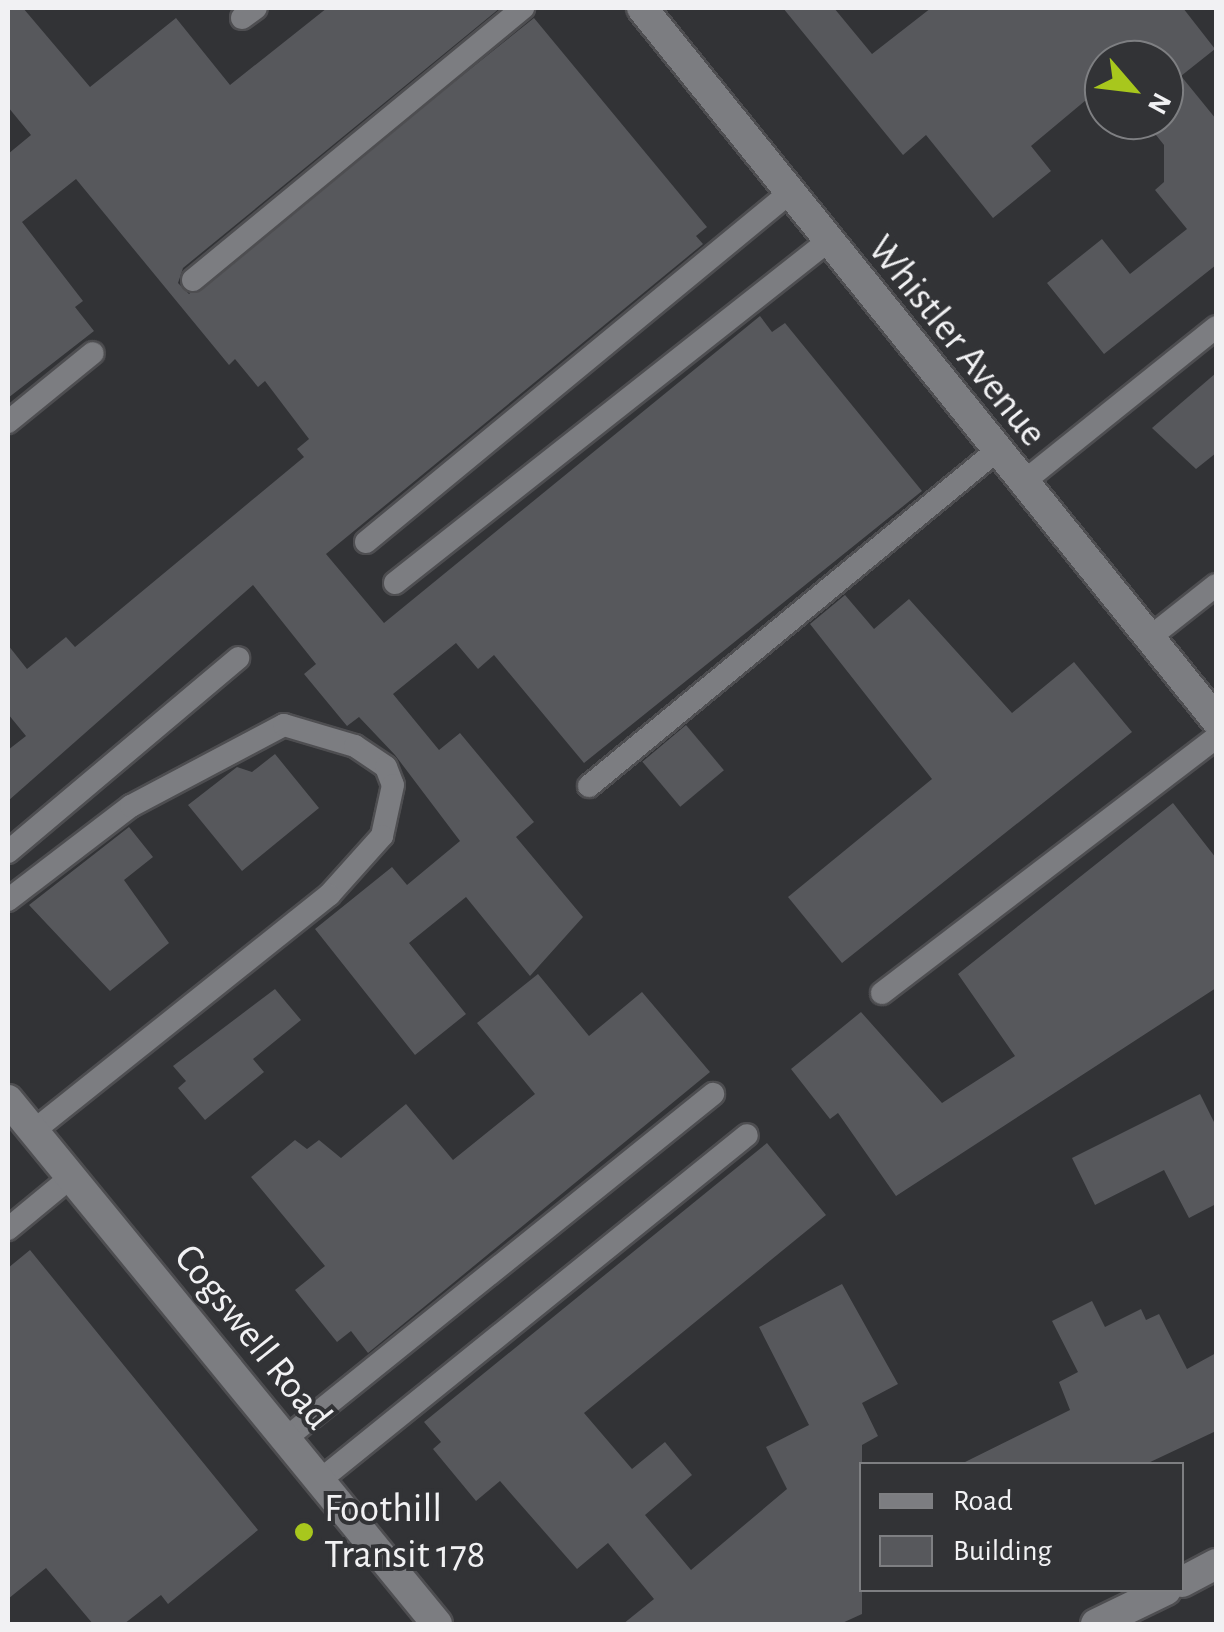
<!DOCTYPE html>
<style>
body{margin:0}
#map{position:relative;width:1224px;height:1632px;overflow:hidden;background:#323336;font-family:"Alegreya Sans",sans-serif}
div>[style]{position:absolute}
.building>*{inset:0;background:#57585c;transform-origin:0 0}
.roads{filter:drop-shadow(2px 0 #4e4e51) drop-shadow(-2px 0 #4e4e51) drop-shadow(0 2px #4e4e51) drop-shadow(0 -2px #4e4e51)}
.service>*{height:22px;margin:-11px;padding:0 11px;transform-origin:11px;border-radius:11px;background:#7c7d81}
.minor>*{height:30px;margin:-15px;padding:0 15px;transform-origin:15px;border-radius:15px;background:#7c7d81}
.tertiary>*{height:30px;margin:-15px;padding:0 15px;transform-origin:15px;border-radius:15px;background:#7c7d81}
.dots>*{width:28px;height:28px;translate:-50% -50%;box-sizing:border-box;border:5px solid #323336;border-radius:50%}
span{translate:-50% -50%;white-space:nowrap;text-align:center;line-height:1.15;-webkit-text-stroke:8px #323336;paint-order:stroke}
.street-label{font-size:40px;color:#f1f1f3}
.poi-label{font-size:40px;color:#f1f1f3}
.left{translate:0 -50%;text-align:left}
.frame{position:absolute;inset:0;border:10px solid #f1f1f3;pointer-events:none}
.legend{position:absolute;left:859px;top:1462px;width:325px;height:130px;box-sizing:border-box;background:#323336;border:2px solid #7e7f82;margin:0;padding:12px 18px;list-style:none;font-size:30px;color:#f1f1f3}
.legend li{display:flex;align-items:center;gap:20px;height:50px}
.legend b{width:50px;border:2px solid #7e7f82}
.north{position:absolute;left:1084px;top:40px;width:100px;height:100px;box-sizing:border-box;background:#323336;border:2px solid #7e7f82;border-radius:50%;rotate:118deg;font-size:28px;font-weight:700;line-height:40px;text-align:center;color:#f1f1f3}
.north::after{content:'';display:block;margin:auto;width:35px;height:45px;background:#a8c71d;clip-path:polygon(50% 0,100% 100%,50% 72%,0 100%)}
</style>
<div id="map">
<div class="building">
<div style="clip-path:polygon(8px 8px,23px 8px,90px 87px,176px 18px,230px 85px,327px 8px,500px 8px,183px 268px,178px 283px,189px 294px,534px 18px,707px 227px,696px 236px,703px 244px,326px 554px,384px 623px,760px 316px,772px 332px,785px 323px,922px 491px,584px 763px,494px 655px,478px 669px,456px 643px,393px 694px,439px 750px,460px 733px,534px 822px,516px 837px,583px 917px,530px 976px,466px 897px,409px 943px,466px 1014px,415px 1055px,315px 929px,392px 867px,407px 885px,460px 841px,395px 755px,359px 717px,347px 726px,304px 674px,316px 664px,253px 585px,8px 801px,8px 750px,26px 736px,8px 714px,8px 645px,27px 669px,66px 637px,75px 647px,304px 457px,297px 449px,309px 439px,265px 381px,258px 387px,235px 359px,229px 365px,76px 179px,22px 222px,83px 301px,75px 307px,94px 331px,8px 398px,8px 154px,31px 135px,8px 107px)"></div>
<div style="clip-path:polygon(783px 8px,834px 8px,872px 54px,931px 8px,1183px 8px,1215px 49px,1181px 76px,1216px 119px,1216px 265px,1104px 354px,1047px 283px,1102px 239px,1130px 274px,1187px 229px,1155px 190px,1164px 182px,1164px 145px,1144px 120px,1164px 120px,1164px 60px,1104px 60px,1104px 85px,1031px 146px,1051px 171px,993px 218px,926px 135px,903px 155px)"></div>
<div style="clip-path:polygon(1216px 373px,1216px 453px,1196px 469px,1152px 428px)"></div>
<div style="clip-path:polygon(845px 595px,874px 629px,909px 599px,1012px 713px,1074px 662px,1132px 732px,842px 963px,788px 897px,932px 779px,810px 624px)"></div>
<div style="left:686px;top:725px;width:59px;height:57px;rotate:50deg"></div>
<div style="clip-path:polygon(275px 754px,319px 808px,242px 871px,188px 805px,237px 767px,252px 772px)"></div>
<div style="clip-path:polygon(1173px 803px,1216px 858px,1216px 988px,896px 1196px,838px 1113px,830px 1119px,791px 1069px,861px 1012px,942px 1103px,1015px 1056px,958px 974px)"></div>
<div style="clip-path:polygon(129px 827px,153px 857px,124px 880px,169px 943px,110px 991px,29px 905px)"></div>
<div style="clip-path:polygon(538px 974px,589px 1036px,642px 992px,710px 1072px,368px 1353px,351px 1331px,337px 1342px,295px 1290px,325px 1266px,251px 1177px,295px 1140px,307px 1149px,319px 1140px,341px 1158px,406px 1104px,453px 1160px,535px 1094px,477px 1023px)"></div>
<div style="clip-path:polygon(275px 989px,301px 1020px,253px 1059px,264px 1072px,205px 1120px,178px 1088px,186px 1081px,173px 1066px)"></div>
<div style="clip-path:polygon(1200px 1094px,1216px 1126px,1216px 1204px,1189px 1218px,1164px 1170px,1095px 1205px,1072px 1158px)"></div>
<div style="clip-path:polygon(767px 1143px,826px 1215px,584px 1413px,632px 1469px,665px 1442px,692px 1475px,645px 1515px,691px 1570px,787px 1489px,766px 1447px,809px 1425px,759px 1327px,842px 1284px,898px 1384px,862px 1403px,878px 1436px,862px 1445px,862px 1614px,840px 1624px,623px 1624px,654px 1599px,608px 1543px,577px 1569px,500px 1481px,476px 1501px,433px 1449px,441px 1442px,424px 1422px)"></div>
<div style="clip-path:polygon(30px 1250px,258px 1530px,168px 1604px,161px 1595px,124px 1624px,93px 1624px,46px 1568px,8px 1599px,8px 1268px)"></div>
<div style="clip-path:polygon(1092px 1301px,1105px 1327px,1141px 1309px,1146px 1320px,1159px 1314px,1187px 1369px,1216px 1353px,1216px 1431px,1146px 1464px,961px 1464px,1070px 1410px,1059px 1382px,1078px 1372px,1052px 1321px)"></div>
</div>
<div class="roads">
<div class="service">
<div style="left:242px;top:18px;width:17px;rotate:-36deg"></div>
<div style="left:193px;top:280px;width:428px;rotate:-39.5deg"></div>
<div style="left:8px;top:422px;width:109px;rotate:-39.1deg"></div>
<div style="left:1021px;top:484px;width:250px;rotate:-38.8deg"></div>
<div style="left:366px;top:542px;width:547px;rotate:-39.51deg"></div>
<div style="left:395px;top:583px;width:550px;rotate:-38.29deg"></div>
<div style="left:1149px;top:638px;width:85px;rotate:-38.3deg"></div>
<div style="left:589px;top:786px;width:526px;rotate:-39.44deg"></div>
<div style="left:8px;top:852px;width:301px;rotate:-40.1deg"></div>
<div style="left:8px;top:900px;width:155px;rotate:-37.4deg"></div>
<div style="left:131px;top:806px;width:173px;rotate:-27.9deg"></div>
<div style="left:284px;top:725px;width:74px;rotate:16.5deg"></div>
<div style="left:355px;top:746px;width:37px;rotate:34deg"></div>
<div style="left:386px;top:767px;width:19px;rotate:69deg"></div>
<div style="left:393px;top:785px;width:52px;rotate:102.2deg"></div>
<div style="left:382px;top:836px;width:79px;rotate:131.9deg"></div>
<div style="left:329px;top:895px;width:379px;rotate:141.4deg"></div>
<div style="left:882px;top:993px;width:420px;rotate:-37.4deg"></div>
<div style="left:8px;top:1229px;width:82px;rotate:-39.5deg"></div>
<div style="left:285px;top:1439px;width:550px;rotate:-38.87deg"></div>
<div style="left:319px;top:1481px;width:550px;rotate:-38.95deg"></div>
</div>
<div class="minor">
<div style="left:642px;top:8px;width:915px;rotate:51.12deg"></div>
<div style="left:1182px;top:1582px;width:38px;rotate:-28deg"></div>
<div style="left:1096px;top:1624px;width:78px;rotate:-25.9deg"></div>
</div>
<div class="tertiary">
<div style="left:8px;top:1100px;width:677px;rotate:50.69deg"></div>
</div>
</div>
<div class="dots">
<div style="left:304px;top:1532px;background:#a8c71d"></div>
</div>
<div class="street-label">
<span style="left:957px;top:341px;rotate:51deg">Whistler Avenue</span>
<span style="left:253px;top:1337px;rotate:51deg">Cogswell Road</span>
</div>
<div class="poi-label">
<span class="left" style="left:324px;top:1532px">Foothill<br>Transit 178</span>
</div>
<div class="frame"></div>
<ul class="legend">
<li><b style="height:12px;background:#7c7d81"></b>Road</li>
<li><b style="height:28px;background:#57585c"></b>Building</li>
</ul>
<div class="north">N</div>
</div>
